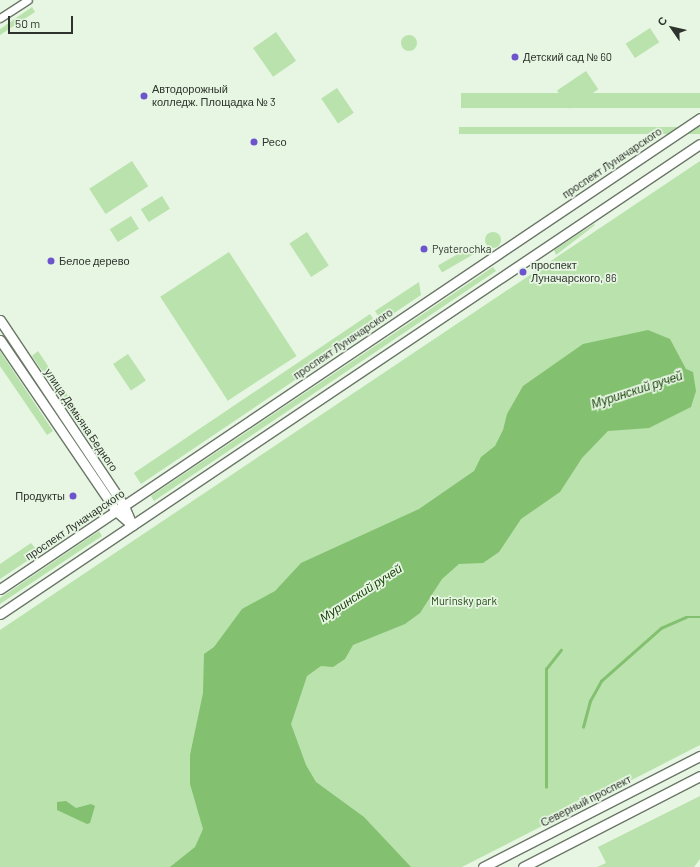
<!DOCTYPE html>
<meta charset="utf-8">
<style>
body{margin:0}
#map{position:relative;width:700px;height:867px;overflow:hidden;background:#e7f6e3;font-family:Barlow,sans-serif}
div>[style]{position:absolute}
.green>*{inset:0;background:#b9e2ad;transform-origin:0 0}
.round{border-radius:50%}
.water>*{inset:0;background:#83c070}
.stream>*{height:2.5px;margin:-1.25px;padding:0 1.25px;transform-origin:1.25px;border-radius:1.25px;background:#83c070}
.roads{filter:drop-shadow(1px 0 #6b7767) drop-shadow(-1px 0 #6b7767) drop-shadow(0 1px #6b7767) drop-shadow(0 -1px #6b7767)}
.street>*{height:7px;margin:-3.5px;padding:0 3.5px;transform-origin:3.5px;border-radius:3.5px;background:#fff}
.secondary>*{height:9px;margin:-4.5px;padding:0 4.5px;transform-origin:4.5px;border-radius:4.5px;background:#fff}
.dots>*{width:11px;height:11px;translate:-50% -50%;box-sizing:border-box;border:2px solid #e7f6e3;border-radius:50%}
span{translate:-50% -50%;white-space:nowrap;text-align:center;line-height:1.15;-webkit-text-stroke:3.5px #e7f6e3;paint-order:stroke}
.poi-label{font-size:11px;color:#2e342d}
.left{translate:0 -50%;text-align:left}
.right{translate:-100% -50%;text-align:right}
.street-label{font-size:11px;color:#2e342d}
.park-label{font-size:11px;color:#204811}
.water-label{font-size:12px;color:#1b430b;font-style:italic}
.north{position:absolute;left:652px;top:8px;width:40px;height:40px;-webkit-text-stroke:3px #e7f6e3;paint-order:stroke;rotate:304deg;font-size:11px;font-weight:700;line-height:16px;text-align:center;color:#2e342d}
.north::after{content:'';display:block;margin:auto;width:14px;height:18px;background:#2e342d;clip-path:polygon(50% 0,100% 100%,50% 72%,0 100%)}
.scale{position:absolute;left:8px;top:16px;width:65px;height:18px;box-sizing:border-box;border:2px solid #2e342d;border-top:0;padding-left:5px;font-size:12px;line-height:14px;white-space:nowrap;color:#2e342d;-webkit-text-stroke:3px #e7f6e3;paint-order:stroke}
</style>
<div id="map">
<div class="green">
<div style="clip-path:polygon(32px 7px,35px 12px,0 35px,0 29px)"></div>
<div style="left:650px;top:28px;width:17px;height:29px;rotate:57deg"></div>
<div style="left:276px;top:32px;width:35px;height:28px;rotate:55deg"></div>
<div class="round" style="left:401px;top:35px;width:16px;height:16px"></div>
<div style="left:586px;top:71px;width:22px;height:35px;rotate:56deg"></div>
<div style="left:337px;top:88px;width:30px;height:19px;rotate:56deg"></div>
<div style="left:700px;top:93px;width:15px;height:239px;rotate:90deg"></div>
<div style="left:700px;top:127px;width:7px;height:241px;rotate:90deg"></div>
<div style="left:132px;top:161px;width:30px;height:51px;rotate:57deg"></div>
<div style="clip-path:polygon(700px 161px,700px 745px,462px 867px,0 867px,0 630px)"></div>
<div style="left:162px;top:196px;width:15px;height:25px;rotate:58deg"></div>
<div style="left:131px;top:216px;width:15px;height:25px;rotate:58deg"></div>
<div style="clip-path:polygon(594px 224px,595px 225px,556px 255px,554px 250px)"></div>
<div style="left:307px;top:232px;width:40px;height:21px;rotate:57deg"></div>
<div class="round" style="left:485px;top:232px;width:16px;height:16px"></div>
<div style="left:477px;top:243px;width:8px;height:45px;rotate:60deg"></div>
<div style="left:229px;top:252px;width:124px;height:82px;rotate:57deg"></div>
<div style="clip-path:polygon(493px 267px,496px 271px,154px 501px,151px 496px)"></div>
<div style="clip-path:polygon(419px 282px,421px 295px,141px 484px,134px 473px,370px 314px,376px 323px,381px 320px,375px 311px)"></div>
<div style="clip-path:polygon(0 351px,53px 431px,47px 435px,0 366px)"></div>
<div style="clip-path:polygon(38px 351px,82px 417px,75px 419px,32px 356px)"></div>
<div style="left:128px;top:354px;width:32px;height:18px;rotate:56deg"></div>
<div style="clip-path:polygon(99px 531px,102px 536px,0 604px,0 598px)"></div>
<div style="clip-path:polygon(31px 543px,36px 549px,27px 561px,0 579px,0 564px)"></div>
<div style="clip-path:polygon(700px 796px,700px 859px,694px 867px,597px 867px,606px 863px,598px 847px)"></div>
</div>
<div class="water">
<div style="clip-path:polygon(648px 330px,670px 339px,686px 369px,693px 372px,696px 391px,691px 407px,649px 428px,608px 431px,582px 458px,560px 492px,521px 519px,499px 552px,483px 563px,459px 564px,442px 579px,420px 613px,405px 624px,353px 645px,345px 659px,333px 667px,321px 666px,307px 676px,291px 724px,306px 765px,316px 782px,364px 817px,411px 867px,170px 867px,195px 847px,203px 829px,190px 784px,190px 755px,203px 693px,204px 654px,214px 647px,242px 609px,275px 591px,301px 563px,419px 509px,474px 471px,481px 457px,495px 446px,503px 430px,507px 414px,523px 386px,583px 344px)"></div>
<div style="clip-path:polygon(66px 801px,76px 808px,91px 804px,95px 806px,90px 823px,87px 824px,57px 810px,57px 802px)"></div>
</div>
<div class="stream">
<div style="left:583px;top:727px;width:27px;rotate:-75deg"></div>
<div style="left:590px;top:701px;width:23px;rotate:-61deg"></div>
<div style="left:601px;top:681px;width:80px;rotate:-41.5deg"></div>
<div style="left:661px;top:628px;width:27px;rotate:-24deg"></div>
<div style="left:686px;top:617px;width:14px"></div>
<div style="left:546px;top:787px;width:118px;rotate:-90deg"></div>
<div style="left:546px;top:669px;width:24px;rotate:-52deg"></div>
</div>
<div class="roads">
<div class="street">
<div style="left:0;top:18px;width:33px;rotate:-33deg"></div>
</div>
<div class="secondary">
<div style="left:0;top:320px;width:224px;rotate:56.3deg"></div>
<div style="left:124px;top:506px;width:21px;rotate:67deg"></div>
<div style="left:0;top:340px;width:207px;rotate:55.8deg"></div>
<div style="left:116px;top:511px;width:20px;rotate:41deg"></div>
<div style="left:0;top:589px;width:844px;rotate:-33.93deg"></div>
<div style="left:0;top:614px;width:843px;rotate:-33.88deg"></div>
<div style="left:483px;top:867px;width:244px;rotate:-27.1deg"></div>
<div style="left:523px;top:867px;width:199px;rotate:-27.2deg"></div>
</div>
</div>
<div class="dots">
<div style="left:515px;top:57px;background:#6d54cd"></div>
<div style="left:144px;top:96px;background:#6d54cd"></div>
<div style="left:254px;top:142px;background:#6d54cd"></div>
<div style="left:424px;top:249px;background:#6d54cd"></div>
<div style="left:51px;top:261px;background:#6d54cd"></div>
<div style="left:523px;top:272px;background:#6d54cd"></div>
<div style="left:73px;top:496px;background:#6d54cd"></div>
</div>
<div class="poi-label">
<span class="left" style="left:523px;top:57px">Детский сад № 60</span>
<span class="left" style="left:152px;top:96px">Автодорожный<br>колледж. Площадка № 3</span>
<span class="left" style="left:262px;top:142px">Ресо</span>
<span class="left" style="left:432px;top:249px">Pyaterochka</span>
<span class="left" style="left:59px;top:261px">Белое дерево</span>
<span class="left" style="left:531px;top:272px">проспект<br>Луначарского, 86</span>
<span class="right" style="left:65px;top:496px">Продукты</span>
</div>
<div class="street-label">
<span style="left:612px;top:163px;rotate:-34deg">проспект Луначарского</span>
<span style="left:343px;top:344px;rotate:-34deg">проспект Луначарского</span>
<span style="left:81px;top:420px;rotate:56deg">улица Демьяна Бедного</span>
<span style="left:75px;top:525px;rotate:-34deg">проспект Луначарского</span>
<span style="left:586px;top:801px;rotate:-27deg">Северный проспект</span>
</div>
<div class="park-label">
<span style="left:464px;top:601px">Murinsky park</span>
</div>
<div class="water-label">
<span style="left:637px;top:390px;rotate:-18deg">Муринский ручей</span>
<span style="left:361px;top:593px;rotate:-33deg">Муринский ручей</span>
</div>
<div class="north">С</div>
<div class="scale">50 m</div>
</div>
